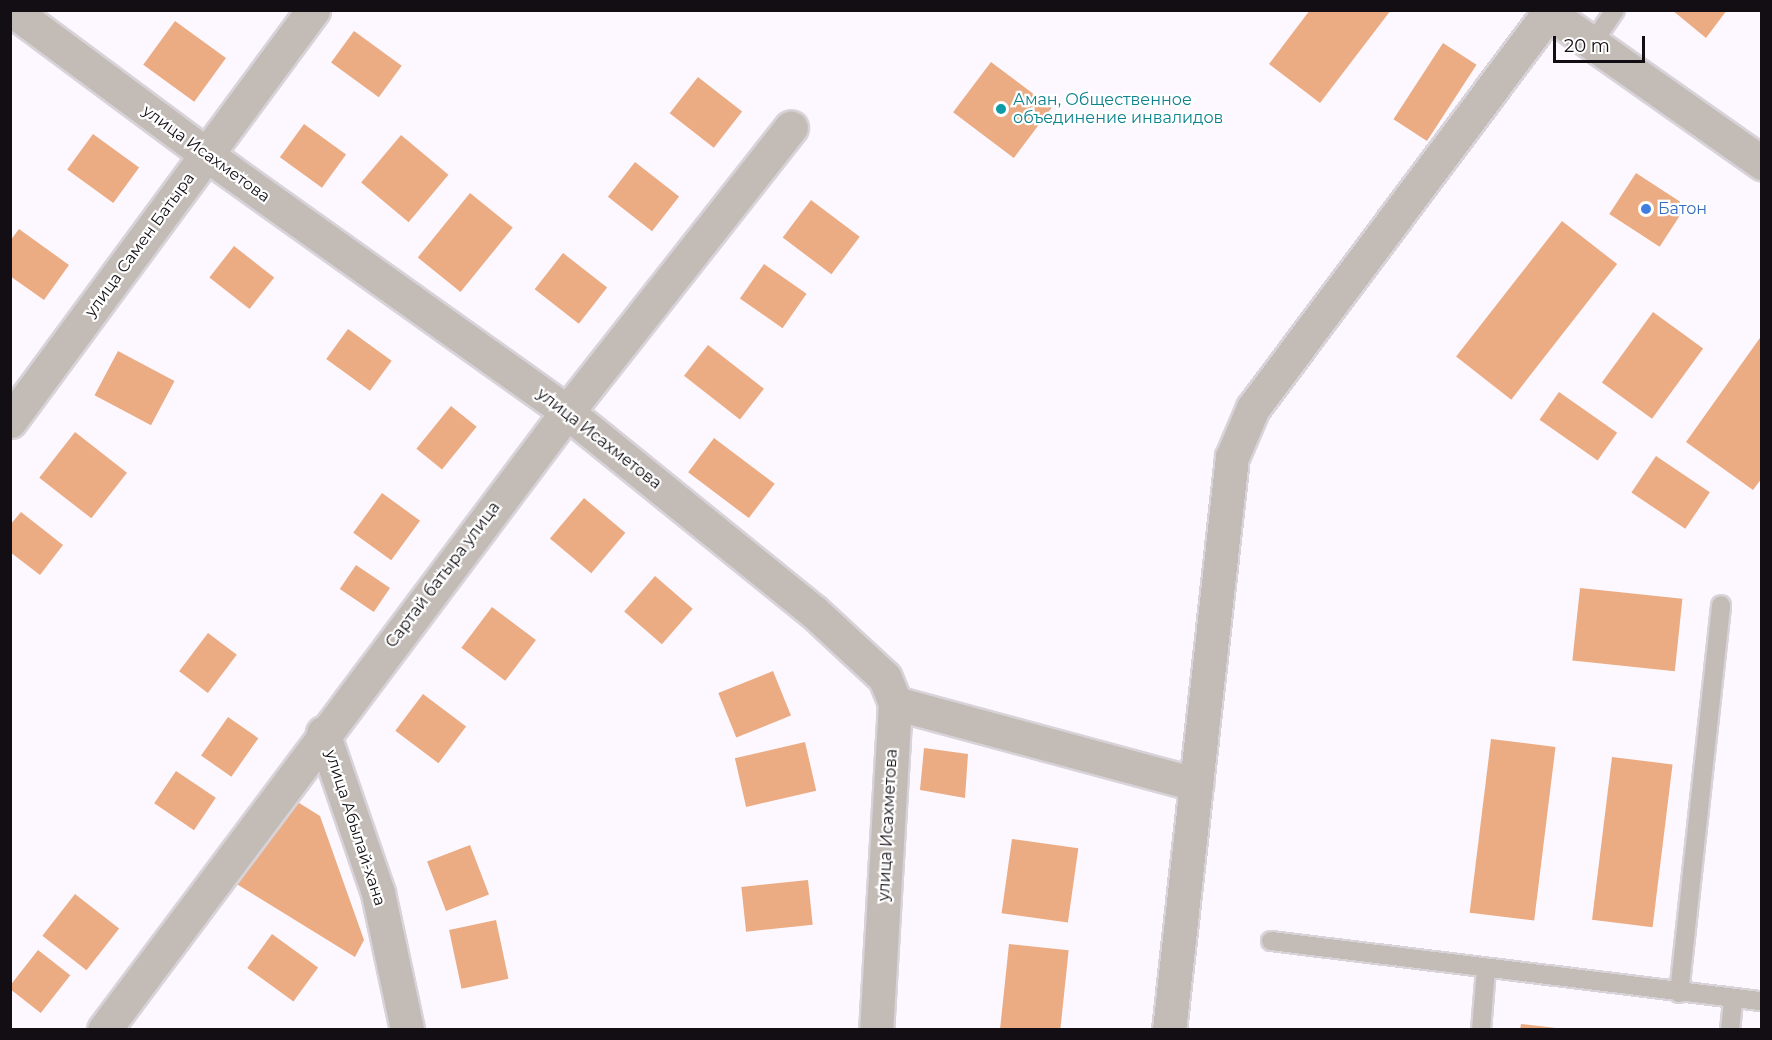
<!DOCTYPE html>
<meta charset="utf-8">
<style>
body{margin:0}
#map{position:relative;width:1772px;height:1040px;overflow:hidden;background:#fdf8ff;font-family:Montserrat,sans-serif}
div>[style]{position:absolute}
.building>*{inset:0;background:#ebac83;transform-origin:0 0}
.roads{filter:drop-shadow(2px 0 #d7d3d9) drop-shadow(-2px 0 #d7d3d9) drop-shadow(0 2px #d7d3d9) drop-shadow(0 -2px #d7d3d9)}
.service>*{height:18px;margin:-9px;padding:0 9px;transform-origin:9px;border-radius:9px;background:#c3bbb5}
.minor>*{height:33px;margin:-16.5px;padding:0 16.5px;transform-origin:16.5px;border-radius:16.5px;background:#c3bbb5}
.tertiary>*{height:33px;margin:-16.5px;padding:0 16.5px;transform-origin:16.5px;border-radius:16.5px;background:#c3bbb5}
.dots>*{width:16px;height:16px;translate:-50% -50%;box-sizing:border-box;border:3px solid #fff;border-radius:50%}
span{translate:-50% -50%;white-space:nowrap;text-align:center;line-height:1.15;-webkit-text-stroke:4.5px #fff;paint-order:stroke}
.culture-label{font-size:16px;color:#0d838f}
.left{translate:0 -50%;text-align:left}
.street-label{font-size:16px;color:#120e13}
.shop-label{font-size:16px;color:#366cbe}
.frame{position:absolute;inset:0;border:12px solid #120e13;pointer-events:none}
.scale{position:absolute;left:1553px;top:36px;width:92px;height:27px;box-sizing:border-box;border:3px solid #120e13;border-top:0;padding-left:8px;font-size:18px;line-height:21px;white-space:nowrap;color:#120e13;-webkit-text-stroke:4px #fff;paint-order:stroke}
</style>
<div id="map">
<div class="building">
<div style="clip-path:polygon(1310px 10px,1391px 10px,1320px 103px,1269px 64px)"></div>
<div style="clip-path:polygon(1672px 10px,1727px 10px,1706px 38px)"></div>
<div style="left:175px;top:21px;width:63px;height:54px;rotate:36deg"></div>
<div style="left:354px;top:31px;width:59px;height:39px;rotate:36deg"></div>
<div style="left:1443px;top:43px;width:40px;height:91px;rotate:33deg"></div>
<div style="left:991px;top:62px;width:76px;height:63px;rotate:37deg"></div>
<div style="left:698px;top:77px;width:56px;height:46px;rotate:38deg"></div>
<div style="left:304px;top:124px;width:52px;height:41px;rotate:36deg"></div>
<div style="left:93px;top:134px;width:57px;height:44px;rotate:36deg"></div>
<div style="left:401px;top:135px;width:62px;height:62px;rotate:40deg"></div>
<div style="left:635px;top:162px;width:56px;height:44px;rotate:38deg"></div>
<div style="left:1636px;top:173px;width:60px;height:49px;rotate:33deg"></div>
<div style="left:470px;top:193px;width:55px;height:83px;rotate:39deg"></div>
<div style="left:811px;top:200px;width:61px;height:47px;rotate:37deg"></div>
<div style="left:1562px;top:221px;width:70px;height:172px;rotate:38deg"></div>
<div style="clip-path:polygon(19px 229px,69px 265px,44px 300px,10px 276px,10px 241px)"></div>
<div style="left:234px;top:246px;width:51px;height:40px;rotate:38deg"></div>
<div style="left:563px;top:253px;width:56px;height:46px;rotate:38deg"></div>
<div style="left:764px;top:264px;width:52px;height:42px;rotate:35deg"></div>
<div style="left:1653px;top:312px;width:62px;height:87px;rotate:36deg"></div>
<div style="left:348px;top:329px;width:54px;height:37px;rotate:36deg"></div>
<div style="clip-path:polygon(1762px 335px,1762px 478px,1753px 490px,1686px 442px)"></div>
<div style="left:708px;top:345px;width:71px;height:39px;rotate:38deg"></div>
<div style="left:118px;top:351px;width:64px;height:50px;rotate:28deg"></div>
<div style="left:1559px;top:392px;width:71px;height:34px;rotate:35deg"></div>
<div style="left:451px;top:406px;width:33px;height:55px;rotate:39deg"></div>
<div style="left:75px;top:432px;width:66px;height:58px;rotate:38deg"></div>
<div style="left:714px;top:438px;width:76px;height:43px;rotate:37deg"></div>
<div style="left:1656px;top:456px;width:65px;height:44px;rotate:34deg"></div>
<div style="left:382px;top:493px;width:47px;height:49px;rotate:36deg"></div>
<div style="left:584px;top:498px;width:54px;height:53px;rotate:40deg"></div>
<div style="clip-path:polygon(21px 512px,63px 545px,40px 575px,10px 552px,10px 525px)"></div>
<div style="left:356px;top:565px;width:41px;height:29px;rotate:34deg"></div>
<div style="left:655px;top:576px;width:50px;height:47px;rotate:41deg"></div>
<div style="left:1580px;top:588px;width:103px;height:73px;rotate:6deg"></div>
<div style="left:492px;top:607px;width:55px;height:51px;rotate:37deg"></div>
<div style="left:208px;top:633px;width:36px;height:48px;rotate:37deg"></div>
<div style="left:773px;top:671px;width:48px;height:59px;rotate:68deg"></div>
<div style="left:423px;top:694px;width:54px;height:46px;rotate:37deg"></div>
<div style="left:228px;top:717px;width:37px;height:47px;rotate:35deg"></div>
<div style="left:1491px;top:739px;width:65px;height:175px;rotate:7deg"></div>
<div style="left:805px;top:742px;width:50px;height:72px;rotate:77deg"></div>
<div style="clip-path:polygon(924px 748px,968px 754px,965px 798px,920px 790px)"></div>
<div style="left:1612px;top:757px;width:61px;height:164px;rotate:7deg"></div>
<div style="left:176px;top:771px;width:48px;height:39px;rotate:34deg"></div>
<div style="clip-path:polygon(296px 801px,320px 816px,364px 940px,355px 957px,235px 883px)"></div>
<div style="left:1012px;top:839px;width:67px;height:75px;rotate:8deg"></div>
<div style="left:470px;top:845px;width:53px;height:46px;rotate:69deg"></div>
<div style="left:808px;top:880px;width:45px;height:67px;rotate:84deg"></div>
<div style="left:75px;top:894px;width:56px;height:53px;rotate:38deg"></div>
<div style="left:496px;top:920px;width:60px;height:48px;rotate:78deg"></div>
<div style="left:272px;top:934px;width:57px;height:42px;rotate:36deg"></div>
<div style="left:1009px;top:944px;width:60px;height:86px;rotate:6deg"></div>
<div style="left:38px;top:950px;width:41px;height:48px;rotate:38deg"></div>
<div style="clip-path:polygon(1521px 1024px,1556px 1028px,1556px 1030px,1520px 1030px)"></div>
</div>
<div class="roads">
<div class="service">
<div style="left:1592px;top:44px;width:41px;rotate:-55.9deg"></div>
<div style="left:1271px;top:941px;width:495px;rotate:7deg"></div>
<div style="left:1679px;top:993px;width:390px;rotate:-83.8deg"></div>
<div style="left:1481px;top:1030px;width:61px;rotate:-85.3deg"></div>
<div style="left:1730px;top:1030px;width:30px;rotate:-84deg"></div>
</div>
<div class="minor">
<div style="left:12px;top:10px;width:243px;rotate:36.6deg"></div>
<div style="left:207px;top:155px;width:442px;rotate:35.5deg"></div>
<div style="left:567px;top:412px;width:316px;rotate:39deg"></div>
<div style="left:813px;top:611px;width:98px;rotate:42.9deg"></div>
<div style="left:885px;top:678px;width:27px;rotate:68deg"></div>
<div style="left:895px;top:703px;width:328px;rotate:93.3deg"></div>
<div style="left:10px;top:421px;width:511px;rotate:-53.6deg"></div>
<div style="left:895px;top:703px;width:312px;rotate:15.1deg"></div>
<div style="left:323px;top:733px;width:169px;rotate:71deg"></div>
<div style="left:378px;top:893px;width:140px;rotate:78deg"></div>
<div style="left:104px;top:1030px;width:772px;rotate:-53.16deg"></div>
<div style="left:567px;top:412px;width:362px;rotate:-51.8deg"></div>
<div style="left:1169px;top:1030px;width:576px;rotate:-83.73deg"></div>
<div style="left:1232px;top:457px;width:53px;rotate:-66.8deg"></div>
<div style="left:1253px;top:408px;width:493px;rotate:-53.2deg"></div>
</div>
<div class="tertiary">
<div style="left:1545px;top:10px;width:266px;rotate:35.2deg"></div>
</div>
</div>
<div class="dots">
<div style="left:1001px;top:109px;background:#0f9aa8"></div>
<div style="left:1646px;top:209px;background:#3f7fe0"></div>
</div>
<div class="culture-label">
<span class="left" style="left:1013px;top:109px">Аман, Общественное<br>объединение инвалидов</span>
</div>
<div class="street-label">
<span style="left:206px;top:154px;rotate:36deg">улица Исахметова</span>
<span style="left:140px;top:245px;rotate:-54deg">улица Самен Батыра</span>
<span style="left:599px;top:439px;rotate:38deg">улица Исахметова</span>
<span style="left:443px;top:575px;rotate:-53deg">Сартай батыра улица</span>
<span style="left:888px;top:825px;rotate:-87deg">улица Исахметова</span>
<span style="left:355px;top:828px;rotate:72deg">улица Абылай-хана</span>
</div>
<div class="shop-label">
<span class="left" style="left:1658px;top:209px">Батон</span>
</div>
<div class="frame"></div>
<div class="scale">20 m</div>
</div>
